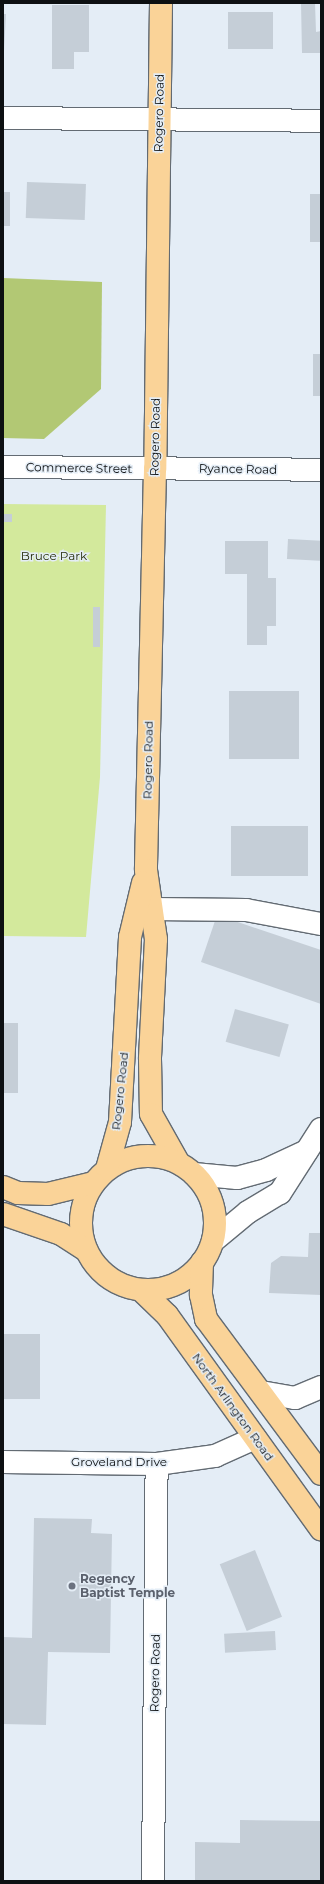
<!DOCTYPE html>
<style>
body{margin:0}
#map{position:relative;width:324px;height:1884px;overflow:hidden;background:#e4edf6;font-family:Montserrat,sans-serif}
div>[style]{position:absolute}
.green>*{inset:0;background:#d3e99c}
.forest>*{inset:0;background:#b2c874}
.building>*{inset:0;background:#c5ced7;transform-origin:0 0}
.roads{filter:drop-shadow(1px 0 #636b73) drop-shadow(-1px 0 #636b73) drop-shadow(0 1px #636b73) drop-shadow(0 -1px #636b73)}
.minor>*{height:22px;margin:-11px;padding:0 11px;transform-origin:11px;border-radius:11px;background:#fff}
.major>*{height:22px;margin:-11px;padding:0 11px;transform-origin:11px;border-radius:11px;background:#fad398}
.major>.ring{margin:-11px;padding:0;box-sizing:content-box;background:none;border:22px solid #fad398;border-radius:50%}
.dots>*{width:11px;height:11px;translate:-50% -50%;box-sizing:border-box;border:2px solid #e4edf6;border-radius:50%}
span{translate:-50% -50%;white-space:nowrap;text-align:center;line-height:1.15;-webkit-text-stroke:3px #e4edf6;paint-order:stroke}
.street-label{font-size:12px;color:#0d1012}
.park-label{font-size:12px;color:#262e0a}
.worship-label{font-size:12px;color:#5b616d;font-weight:700}
.left{translate:0 -50%;text-align:left}
.frame{position:absolute;inset:0;border:4px solid #0d1012;pointer-events:none}
</style>
<div id="map">
<div class="green">
<div style="clip-path:polygon(3px 504px,106px 505px,100px 777px,86px 937px,3px 936px)"></div>
</div>
<div class="forest">
<div style="clip-path:polygon(3px 278px,102px 282px,101px 389px,44px 439px,3px 438px)"></div>
</div>
<div class="building">
<div style="clip-path:polygon(301px 3px,315px 3px,316px 32px,321px 31px,321px 53px,302px 53px)"></div>
<div style="clip-path:polygon(52px 5px,89px 5px,89px 52px,74px 52px,74px 69px,52px 69px)"></div>
<div style="left:273px;top:12px;width:37px;height:45px;rotate:90deg"></div>
<div style="clip-path:polygon(3px 14px,6px 14px,4px 51px,3px 51px)"></div>
<div style="left:27px;top:182px;width:59px;height:36px;rotate:2deg"></div>
<div style="left:3px;top:192px;width:7px;height:34px"></div>
<div style="left:310px;top:194px;width:11px;height:48px"></div>
<div style="left:313px;top:354px;width:8px;height:42px"></div>
<div style="left:3px;top:514px;width:9px;height:8px"></div>
<div style="left:288px;top:539px;width:33px;height:20px;rotate:3deg"></div>
<div style="clip-path:polygon(225px 541px,268px 541px,268px 578px,276px 578px,276px 626px,267px 626px,267px 645px,247px 645px,247px 574px,225px 574px)"></div>
<div style="left:93px;top:607px;width:7px;height:40px"></div>
<div style="left:229px;top:691px;width:70px;height:68px"></div>
<div style="left:308px;top:826px;width:50px;height:77px;rotate:90deg"></div>
<div style="clip-path:polygon(217px 915px,321px 950px,321px 1004px,201px 962px)"></div>
<div style="left:235px;top:1009px;width:56px;height:34px;rotate:16deg"></div>
<div style="left:3px;top:1023px;width:15px;height:70px"></div>
<div style="clip-path:polygon(309px 1233px,321px 1233px,321px 1295px,269px 1293px,271px 1263px,281px 1256px,308px 1257px)"></div>
<div style="left:3px;top:1334px;width:37px;height:65px"></div>
<div style="clip-path:polygon(34px 1518px,92px 1519px,91px 1533px,112px 1534px,110px 1653px,48px 1652px,46px 1725px,3px 1724px,3px 1637px,32px 1638px)"></div>
<div style="left:255px;top:1550px;width:72px;height:38px;rotate:68deg"></div>
<div style="left:275px;top:1631px;width:19px;height:51px;rotate:87deg"></div>
<div style="clip-path:polygon(240px 1820px,321px 1821px,321px 1881px,195px 1881px,195px 1842px,240px 1843px)"></div>
</div>
<div class="roads">
<div class="minor">
<div style="left:3px;top:118px;width:318px;rotate:0.5deg"></div>
<div style="left:3px;top:467px;width:318px;rotate:0.5deg"></div>
<div style="left:152px;top:909px;width:94px;rotate:0.6deg"></div>
<div style="left:246px;top:910px;width:76px;rotate:10.6deg"></div>
<div style="left:194px;top:1174px;width:43px;rotate:5.3deg"></div>
<div style="left:237px;top:1178px;width:30px;rotate:-15deg"></div>
<div style="left:266px;top:1170px;width:45px;rotate:-24.9deg"></div>
<div style="left:213px;top:1241px;width:45px;rotate:-39.6deg"></div>
<div style="left:248px;top:1212px;width:37px;rotate:-31deg"></div>
<div style="left:280px;top:1193px;width:76px;rotate:-57.4deg"></div>
<div style="left:261px;top:1392px;width:35px;rotate:10deg"></div>
<div style="left:295px;top:1398px;width:28px;rotate:-23deg"></div>
<div style="left:3px;top:1462px;width:154px;rotate:0.7deg"></div>
<div style="left:157px;top:1464px;width:59px;rotate:-7.9deg"></div>
<div style="left:215px;top:1456px;width:44px;rotate:-24.2deg"></div>
<div style="left:153px;top:1881px;width:417px;rotate:-89.5deg"></div>
</div>
<div class="major">
<div style="left:161px;top:3px;width:466px;rotate:90.7deg"></div>
<div style="left:155px;top:469px;width:401px;rotate:91.3deg"></div>
<div style="left:146px;top:870px;width:70px;rotate:81.8deg"></div>
<div style="left:156px;top:939px;width:120px;rotate:92.9deg"></div>
<div style="left:150px;top:1059px;width:55px;rotate:89deg"></div>
<div style="left:151px;top:1114px;width:55px;rotate:60.6deg"></div>
<div class="ring" style="left:81px;top:1156px;width:112px;height:112px"></div>
<div style="left:107px;top:1169px;width:49px;rotate:-74.5deg"></div>
<div style="left:120px;top:1122px;width:185px;rotate:-86.9deg"></div>
<div style="left:130px;top:937px;width:56px;rotate:-76.5deg"></div>
<div style="left:3px;top:1187px;width:16px;rotate:22deg"></div>
<div style="left:18px;top:1193px;width:30px;rotate:2deg"></div>
<div style="left:48px;top:1194px;width:46px;rotate:-13.7deg"></div>
<div style="left:3px;top:1214px;width:61px;rotate:19deg"></div>
<div style="left:61px;top:1234px;width:30px;rotate:33deg"></div>
<div style="left:202px;top:1262px;width:33px;rotate:92deg"></div>
<div style="left:201px;top:1295px;width:25px;rotate:78deg"></div>
<div style="left:206px;top:1319px;width:193px;rotate:53.4deg"></div>
<div style="left:141px;top:1290px;width:36px;rotate:44deg"></div>
<div style="left:167px;top:1315px;width:264px;rotate:54.3deg"></div>
</div>
</div>
<div class="dots">
<div style="left:72px;top:1586px;background:#6b7280"></div>
</div>
<div class="street-label">
<span style="left:159px;top:113px;rotate:-89deg">Rogero Road</span>
<span style="left:155px;top:437px;rotate:-89deg">Rogero Road</span>
<span style="left:79px;top:468px;rotate:1deg">Commerce Street</span>
<span style="left:238px;top:469px;rotate:1deg">Ryance Road</span>
<span style="left:148px;top:760px;rotate:-89deg">Rogero Road</span>
<span style="left:120px;top:1091px;rotate:-84deg">Rogero Road</span>
<span style="left:233px;top:1407px;rotate:54deg">North Arlington Road</span>
<span style="left:119px;top:1462px">Groveland Drive</span>
<span style="left:155px;top:1673px;rotate:-89deg">Rogero Road</span>
</div>
<div class="park-label">
<span style="left:54px;top:556px">Bruce Park</span>
</div>
<div class="worship-label">
<span class="left" style="left:80px;top:1586px">Regency<br>Baptist Temple</span>
</div>
<div class="frame"></div>
</div>
